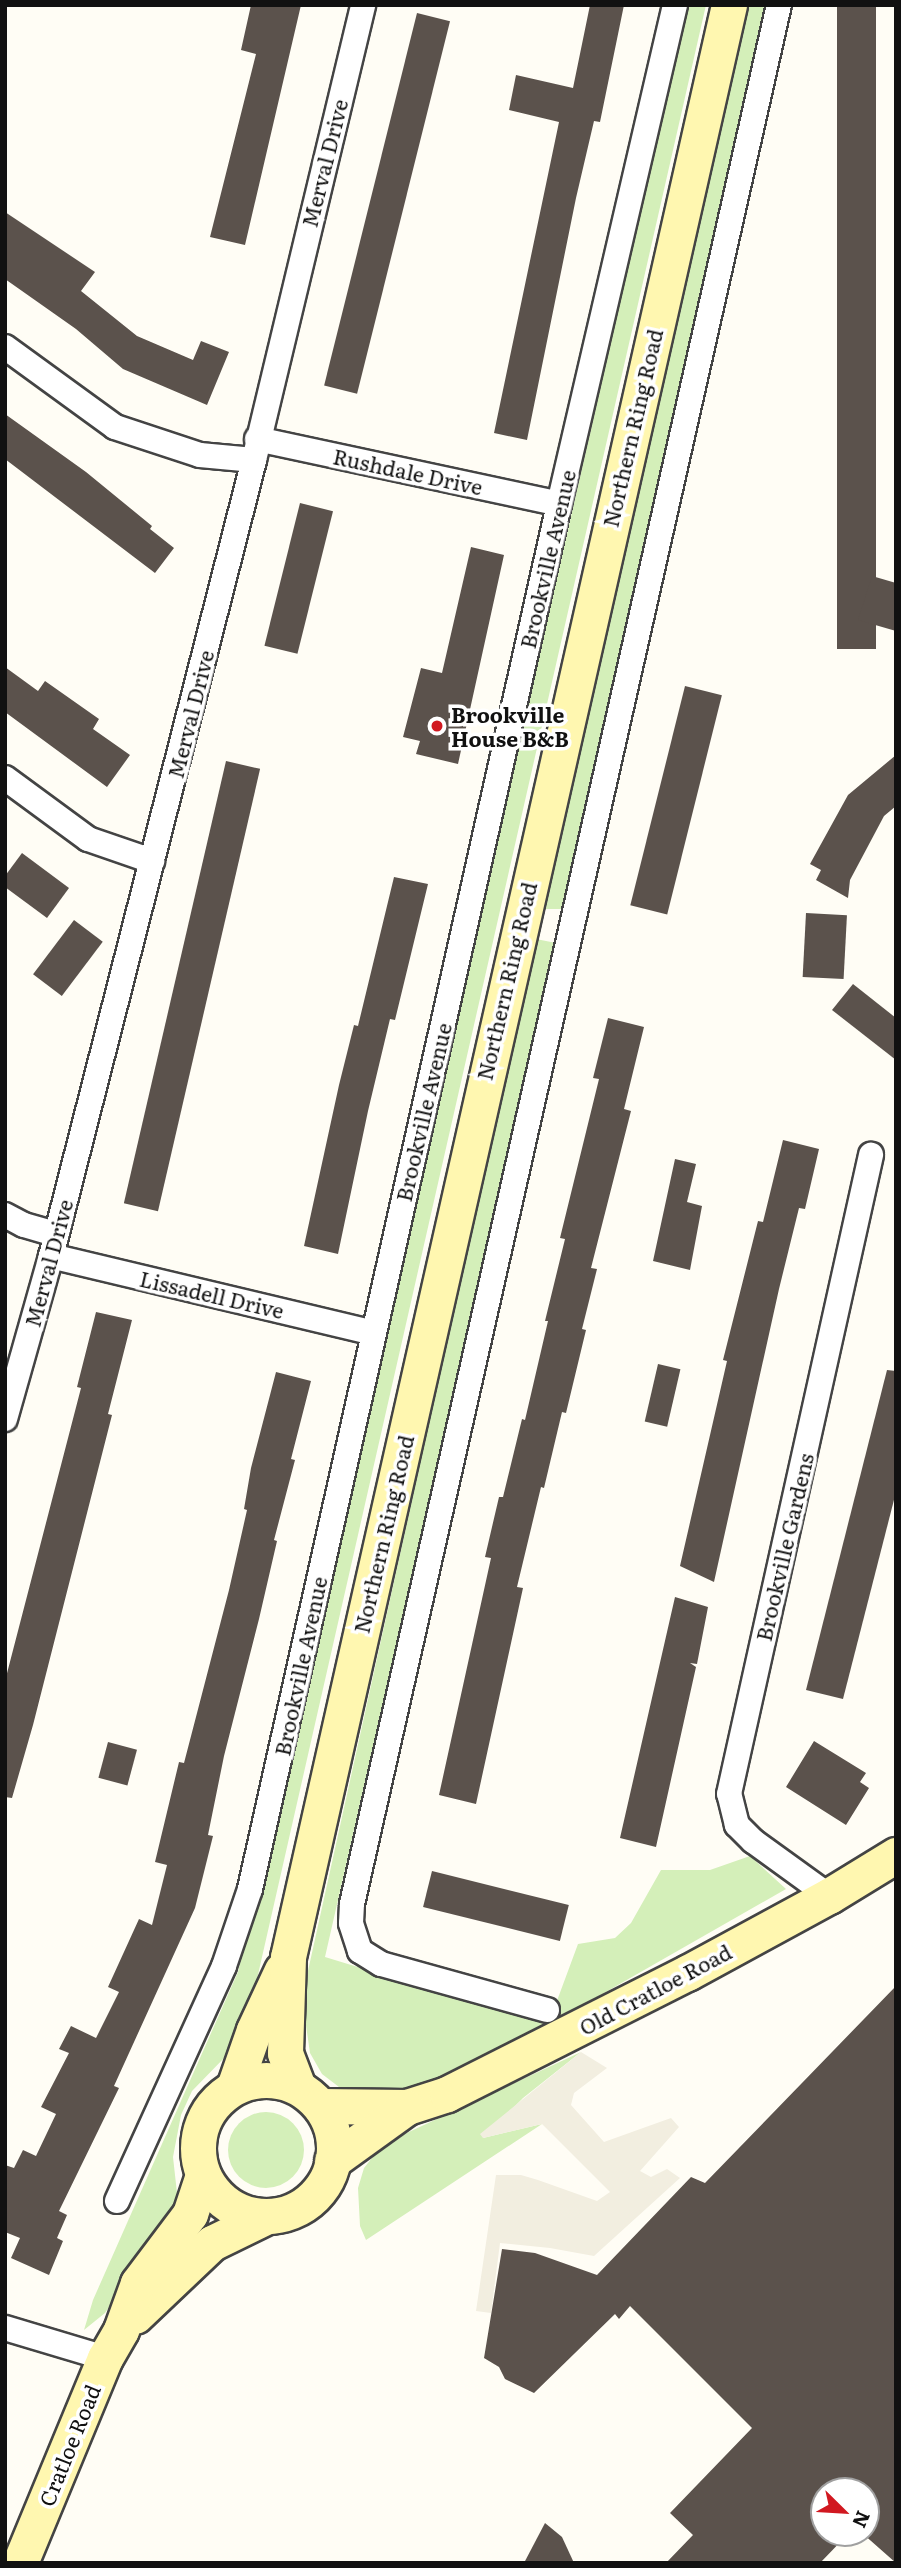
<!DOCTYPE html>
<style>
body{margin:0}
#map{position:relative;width:901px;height:2568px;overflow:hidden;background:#fffdf5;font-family:Literata,serif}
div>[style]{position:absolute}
.green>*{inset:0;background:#d4efb9}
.round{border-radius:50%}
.plaza>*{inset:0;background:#f2eee0}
.building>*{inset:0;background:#5b524c;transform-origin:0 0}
.roads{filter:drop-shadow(2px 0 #444) drop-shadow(-2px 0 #444) drop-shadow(0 2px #444) drop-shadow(0 -2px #444)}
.street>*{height:24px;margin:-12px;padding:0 12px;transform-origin:12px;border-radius:12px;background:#fff}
.secondary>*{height:35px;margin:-17.5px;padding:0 17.5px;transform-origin:17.5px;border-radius:17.5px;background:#fff7b0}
.secondary>.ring{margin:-17.5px;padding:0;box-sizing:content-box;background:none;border:35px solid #fff7b0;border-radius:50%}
.dots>*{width:19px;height:19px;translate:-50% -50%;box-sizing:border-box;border:4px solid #fff;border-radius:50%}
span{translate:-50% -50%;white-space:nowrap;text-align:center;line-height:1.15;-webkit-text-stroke:7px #fff;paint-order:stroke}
.street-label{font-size:21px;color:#111}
.poi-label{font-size:21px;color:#111;font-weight:700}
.left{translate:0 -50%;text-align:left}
.frame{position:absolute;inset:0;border:7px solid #111;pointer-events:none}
.north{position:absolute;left:810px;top:2477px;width:70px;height:70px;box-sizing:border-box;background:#fff;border:2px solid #a0a0a0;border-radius:50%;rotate:114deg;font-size:19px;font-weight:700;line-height:28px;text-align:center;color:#111}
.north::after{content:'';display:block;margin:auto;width:24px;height:32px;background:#d11820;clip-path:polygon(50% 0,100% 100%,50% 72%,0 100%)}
</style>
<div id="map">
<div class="green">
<div style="clip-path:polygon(688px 5px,706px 5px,252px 2001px,227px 2055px,192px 2091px,181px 2115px,173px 2157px,177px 2193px,174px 2210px,105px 2313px,84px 2330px,93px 2300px,238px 1972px)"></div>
<div style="clip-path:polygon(749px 5px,779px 5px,563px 909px,544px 909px)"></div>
<div style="clip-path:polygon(536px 939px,556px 943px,325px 1957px,548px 2025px,578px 1944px,615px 1938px,631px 1923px,661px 1870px,710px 1870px,750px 1856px,786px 1889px,548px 2025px,464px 2071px,384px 2095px,366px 2095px,339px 2087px,322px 2074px,310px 2053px,302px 1998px)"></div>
<div style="clip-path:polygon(581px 2052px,523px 2098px,483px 2138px,542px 2124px,366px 2240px,360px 2226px,358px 2188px,364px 2168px,383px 2144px)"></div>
<div class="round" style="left:228px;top:2112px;width:76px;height:76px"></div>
</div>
<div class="plaza">
<div style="clip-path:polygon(581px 2052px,607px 2068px,574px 2093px,571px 2105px,604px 2142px,671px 2118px,679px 2127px,640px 2171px,651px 2177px,667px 2169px,680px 2178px,594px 2256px,550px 2248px,500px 2243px,491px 2313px,476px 2311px,496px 2175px,521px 2175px,538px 2180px,597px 2201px,610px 2192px,542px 2124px,483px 2138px,480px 2134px)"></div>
</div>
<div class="building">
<div style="clip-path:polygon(251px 5px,301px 5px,245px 245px,210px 237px,256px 54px,241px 50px)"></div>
<div style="clip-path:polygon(590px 5px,624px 5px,600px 122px,594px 121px,576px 198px,527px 440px,494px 433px,559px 122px,509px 110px,516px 75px,573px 88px)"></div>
<div style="left:837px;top:5px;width:39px;height:644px"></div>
<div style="left:417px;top:13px;width:34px;height:384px;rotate:14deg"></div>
<div style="clip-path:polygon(5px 212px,95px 272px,81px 291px,137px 336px,193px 360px,201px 341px,229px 352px,207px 405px,123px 369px,76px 329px,5px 279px)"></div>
<div style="clip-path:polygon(5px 414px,86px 472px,152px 526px,150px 529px,174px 548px,155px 573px,5px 459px)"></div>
<div style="left:300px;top:503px;width:34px;height:147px;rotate:14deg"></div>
<div style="clip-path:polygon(471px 547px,504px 555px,458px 764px,416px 754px,420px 741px,403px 737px,421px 668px,442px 673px)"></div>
<div style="clip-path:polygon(872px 576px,896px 583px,896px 631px,858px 620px)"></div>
<div style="clip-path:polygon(5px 667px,38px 691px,45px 681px,99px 719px,93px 729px,130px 755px,107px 787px,5px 712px)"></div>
<div style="left:685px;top:686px;width:38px;height:226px;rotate:14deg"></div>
<div style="clip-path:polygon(896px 755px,896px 806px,884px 816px,850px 880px,848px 898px,816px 880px,821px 870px,810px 864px,848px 795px)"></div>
<div style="left:226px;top:761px;width:35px;height:454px;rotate:13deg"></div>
<div style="clip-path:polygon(22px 853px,69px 888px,47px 918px,5px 887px,5px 876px)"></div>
<div style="clip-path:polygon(394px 877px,428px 884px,395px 1020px,390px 1019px,368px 1111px,338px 1254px,304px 1246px,339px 1085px,354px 1025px,358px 1026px)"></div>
<div style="left:806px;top:913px;width:41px;height:64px;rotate:3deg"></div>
<div style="left:74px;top:920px;width:36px;height:68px;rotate:37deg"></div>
<div style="clip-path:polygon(853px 984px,896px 1018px,896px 1060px,832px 1010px)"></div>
<div style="clip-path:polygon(608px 1018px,644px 1027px,624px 1109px,631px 1111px,591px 1268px,597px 1269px,582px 1329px,586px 1330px,566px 1413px,562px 1412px,544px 1488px,541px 1487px,517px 1587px,523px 1588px,476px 1804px,439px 1795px,491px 1558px,485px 1557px,499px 1497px,503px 1497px,522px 1419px,525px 1420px,548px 1321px,545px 1321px,565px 1239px,560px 1238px,599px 1079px,593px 1078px)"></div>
<div style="clip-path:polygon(783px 1140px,819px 1149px,805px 1209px,799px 1208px,779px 1289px,714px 1582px,680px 1566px,727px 1361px,723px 1360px,758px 1221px,763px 1222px)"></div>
<div style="clip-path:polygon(675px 1159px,696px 1164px,687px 1202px,702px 1206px,690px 1270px,653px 1261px)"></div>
<div style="clip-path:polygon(96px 1312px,132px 1320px,108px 1414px,112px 1415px,33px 1725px,12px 1798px,5px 1797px,5px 1681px,81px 1388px,77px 1387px)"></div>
<div style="left:658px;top:1364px;width:23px;height:59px;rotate:13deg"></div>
<div style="clip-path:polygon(887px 1370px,896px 1371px,896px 1492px,843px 1699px,806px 1690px)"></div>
<div style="clip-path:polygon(276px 1372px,311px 1381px,291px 1459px,295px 1460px,274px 1540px,277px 1541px,259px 1619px,224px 1756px,208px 1835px,213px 1836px,195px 1908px,114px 2086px,119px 2088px,59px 2211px,67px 2215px,57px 2238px,63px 2241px,49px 2275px,11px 2258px,20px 2238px,5px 2232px,5px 2165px,14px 2168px,23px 2150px,36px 2156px,56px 2114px,41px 2107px,69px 2053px,59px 2049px,71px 2026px,96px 2038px,119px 1992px,108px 1987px,139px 1919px,152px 1925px,167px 1865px,155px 1862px,179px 1762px,184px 1763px,229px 1590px,247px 1510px,244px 1509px,251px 1468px)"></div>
<div style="clip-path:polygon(675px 1597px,708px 1607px,697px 1664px,690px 1663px,696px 1667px,656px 1847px,620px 1838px)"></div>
<div style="clip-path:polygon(814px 1741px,866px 1773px,860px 1782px,869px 1788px,846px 1825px,786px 1787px)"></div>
<div style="left:108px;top:1742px;width:30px;height:37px;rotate:15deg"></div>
<div style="left:432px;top:1871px;width:141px;height:37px;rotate:14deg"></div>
<div style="clip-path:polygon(896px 1986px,896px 2563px,862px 2533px,866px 2533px,866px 2491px,824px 2491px,824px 2533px,849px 2533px,820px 2563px,666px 2563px,693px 2535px,670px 2513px,752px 2428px,630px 2306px,619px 2319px,615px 2314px,534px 2393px,505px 2379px,499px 2367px,484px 2358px,502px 2249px,535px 2253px,597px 2275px,691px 2177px,705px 2183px)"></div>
<div style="clip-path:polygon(545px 2523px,562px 2537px,574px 2563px,524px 2563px)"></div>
</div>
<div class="roads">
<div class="street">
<div style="left:5px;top:347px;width:136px;rotate:36deg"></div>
<div style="left:115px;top:427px;width:89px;rotate:18.2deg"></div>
<div style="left:200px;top:455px;width:54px;rotate:5.3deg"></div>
<div style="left:257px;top:439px;width:309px;rotate:12.1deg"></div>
<div style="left:5px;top:778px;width:103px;rotate:36.3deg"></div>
<div style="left:88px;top:839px;width:68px;rotate:19deg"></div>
<div style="left:5px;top:1215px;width:21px;rotate:28deg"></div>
<div style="left:24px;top:1225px;width:33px;rotate:16deg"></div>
<div style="left:51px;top:1256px;width:331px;rotate:13.4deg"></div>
<div style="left:5px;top:1419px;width:169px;rotate:-74.2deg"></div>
<div style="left:51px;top:1256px;width:821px;rotate:-75.69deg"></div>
<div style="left:254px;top:460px;width:468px;rotate:-76.5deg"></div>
<div style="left:829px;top:1896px;width:94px;rotate:-144.1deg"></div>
<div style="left:753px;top:1841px;width:23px;rotate:-135deg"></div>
<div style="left:737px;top:1825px;width:32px;rotate:-104deg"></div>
<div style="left:729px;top:1794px;width:655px;rotate:-77.47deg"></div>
<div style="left:547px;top:2010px;width:172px;rotate:-164.5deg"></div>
<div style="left:381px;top:1964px;width:25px;rotate:-148deg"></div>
<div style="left:360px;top:1951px;width:29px;rotate:-108deg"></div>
<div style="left:351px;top:1923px;width:19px;rotate:-87deg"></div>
<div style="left:352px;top:1904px;width:1946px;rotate:-77.33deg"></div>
<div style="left:117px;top:2201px;width:258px;rotate:-65.5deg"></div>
<div style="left:224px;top:1966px;width:81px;rotate:-71.3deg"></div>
<div style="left:250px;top:1889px;width:1419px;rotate:-77.42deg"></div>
<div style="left:559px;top:504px;width:512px;rotate:-76.91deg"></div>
<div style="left:5px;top:2328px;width:104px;rotate:16.7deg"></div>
</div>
<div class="secondary">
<div class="ring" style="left:198px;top:2080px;width:101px;height:101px"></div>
<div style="left:234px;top:2087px;width:60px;rotate:-70.7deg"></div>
<div style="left:254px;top:2030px;width:66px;rotate:-65deg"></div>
<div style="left:298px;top:2087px;width:36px;rotate:-111deg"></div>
<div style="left:285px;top:2053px;width:96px;rotate:-88.2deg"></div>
<div style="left:288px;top:1957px;width:2001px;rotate:-77.27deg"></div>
<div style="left:320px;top:2106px;width:87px;rotate:0.7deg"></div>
<div style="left:407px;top:2107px;width:42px;rotate:-18deg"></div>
<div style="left:447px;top:2094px;width:269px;rotate:-26.8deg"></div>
<div style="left:687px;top:1973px;width:162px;rotate:-28.5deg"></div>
<div style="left:829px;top:1896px;width:79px;rotate:-31.5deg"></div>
<div style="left:332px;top:2161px;width:92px;rotate:-35.8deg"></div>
<div style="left:135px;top:2316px;width:106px;rotate:-43.5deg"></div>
<div style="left:212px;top:2243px;width:61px;rotate:-26.1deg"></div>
<div style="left:20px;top:2563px;width:222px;rotate:-67.5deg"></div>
<div style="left:105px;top:2358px;width:32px;rotate:-60deg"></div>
<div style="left:121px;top:2330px;width:50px;rotate:-70.1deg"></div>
<div style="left:138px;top:2283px;width:86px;rotate:-53deg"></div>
<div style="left:190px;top:2214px;width:41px;rotate:-71.6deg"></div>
</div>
</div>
<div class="dots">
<div style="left:437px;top:726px;background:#d11820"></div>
</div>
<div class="street-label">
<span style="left:324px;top:163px;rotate:-76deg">Merval Drive</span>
<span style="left:632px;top:428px;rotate:-77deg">Northern Ring Road</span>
<span style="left:408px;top:471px;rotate:12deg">Rushdale Drive</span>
<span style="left:547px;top:559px;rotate:-77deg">Brookville Avenue</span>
<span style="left:190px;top:714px;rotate:-76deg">Merval Drive</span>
<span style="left:506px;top:981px;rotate:-77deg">Northern Ring Road</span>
<span style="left:423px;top:1112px;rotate:-77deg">Brookville Avenue</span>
<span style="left:48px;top:1263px;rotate:-75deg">Merval Drive</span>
<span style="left:212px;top:1294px;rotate:13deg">Lissadell Drive</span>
<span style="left:383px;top:1534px;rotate:-77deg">Northern Ring Road</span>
<span style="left:784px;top:1547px;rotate:-77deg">Brookville Gardens</span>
<span style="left:300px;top:1666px;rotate:-78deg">Brookville Avenue</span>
<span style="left:655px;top:1989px;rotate:-28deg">Old Cratloe Road</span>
<span style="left:69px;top:2445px;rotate:-68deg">Cratloe Road</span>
</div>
<div class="poi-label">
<span class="left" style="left:451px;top:726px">Brookville<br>House B&amp;B</span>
</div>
<div class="frame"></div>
<div class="north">N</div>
</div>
